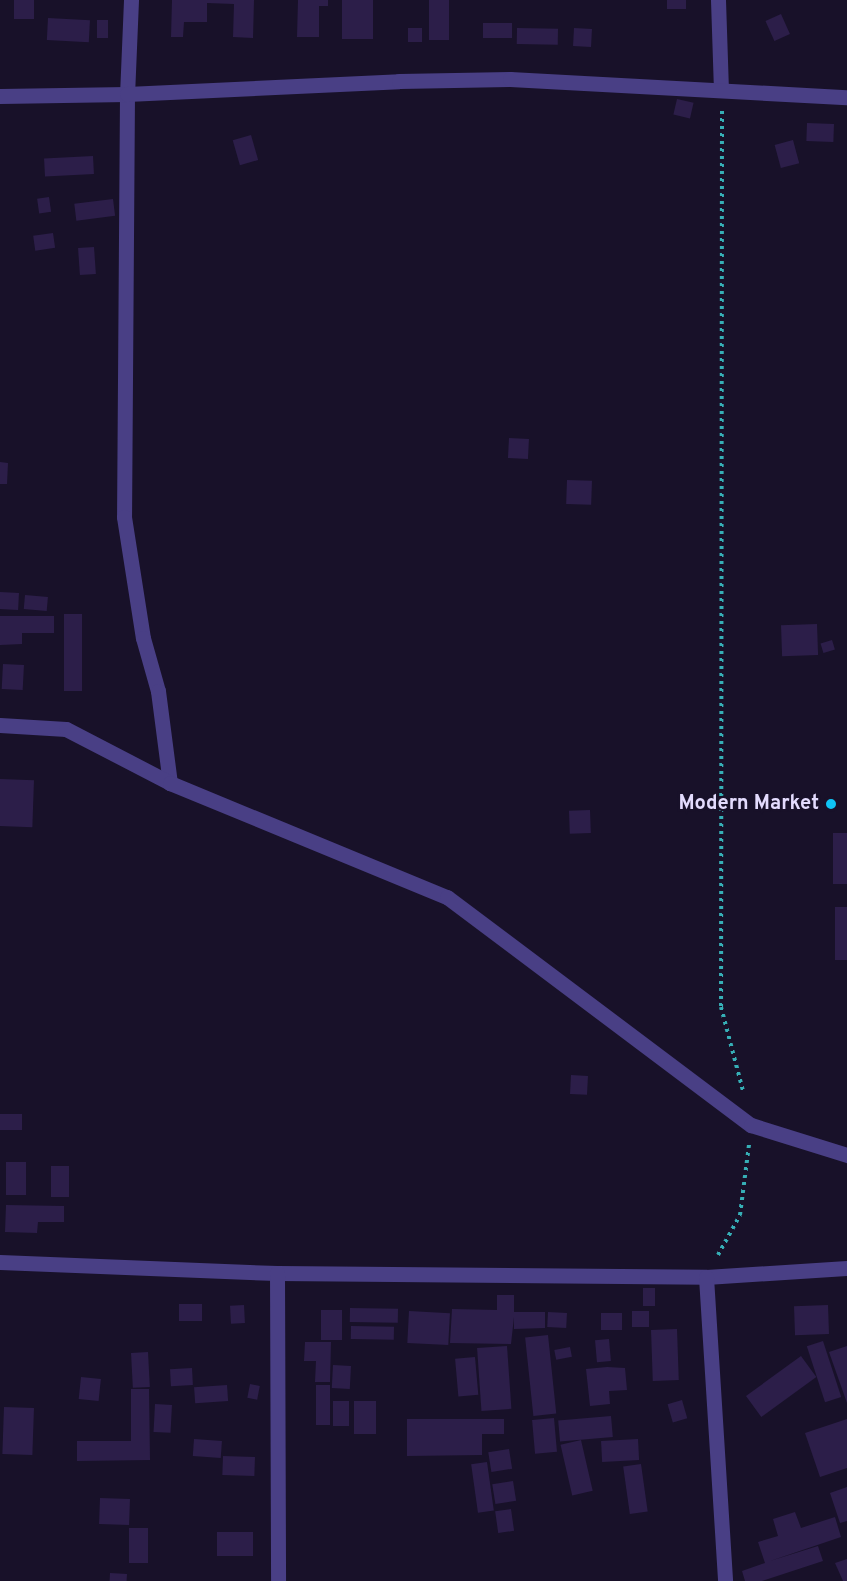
<!DOCTYPE html>
<style>
body{margin:0}
#map{position:relative;width:847px;height:1581px;overflow:hidden;background:#181129;font-family:Overpass,sans-serif}
div>[style]{position:absolute}
.building>*{inset:0;background:#2c1e49;transform-origin:0 0}
.path>*{height:4px;margin-top:-2px;transform-origin:0;background:repeating-linear-gradient(90deg,#36afb6 0 3px,transparent 0 7.5px)}
.minor>*{height:15px;margin:-7.5px;padding:0 7.5px;transform-origin:7.5px;border-radius:7.5px;background:#493f85}
.dots>*{width:16px;height:16px;translate:-50% -50%;box-sizing:border-box;border:3px solid #181129;border-radius:50%}
span{translate:-50% -50%;white-space:nowrap;text-align:center;line-height:1.15;-webkit-text-stroke:4.5px #181129;paint-order:stroke}
.poi-label{font-size:20px;color:#e3dbfd;font-weight:700}
.right{translate:-100% -50%;text-align:right}
</style>
<div id="map">
<div class="building">
<div style="left:14px;top:0;width:20px;height:19px"></div>
<div style="clip-path:polygon(172px 0,254px 0,253px 38px,233px 37px,234px 4px,207px 3px,207px 22px,184px 22px,183px 37px,171px 37px)"></div>
<div style="clip-path:polygon(298px 0,328px 0,328px 6px,319px 6px,319px 37px,297px 37px)"></div>
<div style="left:342px;top:0;width:31px;height:39px"></div>
<div style="left:429px;top:0;width:20px;height:40px"></div>
<div style="left:667px;top:0;width:19px;height:9px"></div>
<div style="left:781px;top:14px;width:22px;height:17px;rotate:66deg"></div>
<div style="left:48px;top:18px;width:42px;height:22px;rotate:3deg"></div>
<div style="left:97px;top:20px;width:11px;height:18px"></div>
<div style="left:512px;top:23px;width:15px;height:29px;rotate:90deg"></div>
<div style="left:408px;top:28px;width:14px;height:14px"></div>
<div style="left:517px;top:28px;width:41px;height:16px;rotate:1deg"></div>
<div style="left:574px;top:28px;width:18px;height:18px;rotate:3deg"></div>
<div style="left:677px;top:99px;width:17px;height:16px;rotate:13deg"></div>
<div style="left:807px;top:123px;width:27px;height:18px;rotate:2deg"></div>
<div style="left:251px;top:135px;width:26px;height:19px;rotate:74deg"></div>
<div style="left:793px;top:140px;width:24px;height:19px;rotate:75deg"></div>
<div style="left:93px;top:156px;width:18px;height:49px;rotate:87deg"></div>
<div style="left:49px;top:197px;width:15px;height:12px;rotate:82deg"></div>
<div style="left:113px;top:199px;width:17px;height:39px;rotate:83deg"></div>
<div style="left:53px;top:233px;width:15px;height:20px;rotate:82deg"></div>
<div style="left:94px;top:247px;width:27px;height:16px;rotate:86deg"></div>
<div style="left:509px;top:438px;width:20px;height:20px;rotate:3deg"></div>
<div style="clip-path:polygon(0 462px,8px 463px,7px 484px,0 484px)"></div>
<div style="left:567px;top:480px;width:25px;height:24px;rotate:2deg"></div>
<div style="left:0;top:592px;width:19px;height:17px;rotate:3deg"></div>
<div style="left:25px;top:595px;width:23px;height:14px;rotate:5deg"></div>
<div style="left:64px;top:614px;width:18px;height:77px"></div>
<div style="clip-path:polygon(0 616px,54px 616px,54px 633px,22px 633px,22px 644px,0 645px)"></div>
<div style="left:817px;top:624px;width:31px;height:36px;rotate:88deg"></div>
<div style="left:832px;top:640px;width:10px;height:12px;rotate:73deg"></div>
<div style="left:3px;top:664px;width:21px;height:25px;rotate:3deg"></div>
<div style="left:0;top:779px;width:34px;height:47px;rotate:2deg"></div>
<div style="left:590px;top:810px;width:23px;height:21px;rotate:88deg"></div>
<div style="left:833px;top:833px;width:14px;height:51px"></div>
<div style="left:835px;top:907px;width:12px;height:53px"></div>
<div style="left:571px;top:1075px;width:17px;height:19px;rotate:3deg"></div>
<div style="left:0;top:1114px;width:22px;height:16px"></div>
<div style="left:6px;top:1162px;width:20px;height:33px"></div>
<div style="left:51px;top:1166px;width:18px;height:31px"></div>
<div style="clip-path:polygon(6px 1205px,64px 1206px,64px 1222px,38px 1222px,37px 1233px,5px 1232px)"></div>
<div style="left:643px;top:1288px;width:12px;height:18px"></div>
<div style="clip-path:polygon(497px 1295px,514px 1295px,514px 1312px,545px 1312px,545px 1328px,514px 1329px,514px 1317px,511px 1344px,450px 1343px,452px 1309px,497px 1310px)"></div>
<div style="left:202px;top:1304px;width:17px;height:23px;rotate:90deg"></div>
<div style="left:244px;top:1305px;width:18px;height:14px;rotate:87deg"></div>
<div style="left:828px;top:1305px;width:29px;height:34px;rotate:88deg"></div>
<div style="left:350px;top:1308px;width:48px;height:14px;rotate:1deg"></div>
<div style="left:321px;top:1310px;width:21px;height:30px"></div>
<div style="left:409px;top:1311px;width:41px;height:32px;rotate:3deg"></div>
<div style="left:632px;top:1311px;width:17px;height:16px"></div>
<div style="left:548px;top:1312px;width:19px;height:15px;rotate:3deg"></div>
<div style="left:601px;top:1313px;width:21px;height:17px"></div>
<div style="left:351px;top:1326px;width:43px;height:13px;rotate:1deg"></div>
<div style="left:677px;top:1329px;width:51px;height:26px;rotate:88deg"></div>
<div style="left:548px;top:1335px;width:79px;height:23px;rotate:84deg"></div>
<div style="left:609px;top:1339px;width:22px;height:14px;rotate:85deg"></div>
<div style="left:823px;top:1341px;width:59px;height:17px;rotate:72deg"></div>
<div style="clip-path:polygon(305px 1342px,331px 1342px,330px 1382px,315px 1382px,316px 1361px,304px 1361px)"></div>
<div style="left:507px;top:1346px;width:63px;height:30px;rotate:86deg"></div>
<div style="clip-path:polygon(847px 1346px,847px 1403px,829px 1352px)"></div>
<div style="left:570px;top:1347px;width:10px;height:16px;rotate:79deg"></div>
<div style="left:148px;top:1352px;width:35px;height:17px;rotate:87deg"></div>
<div style="left:801px;top:1356px;width:26px;height:68px;rotate:54deg"></div>
<div style="left:475px;top:1357px;width:38px;height:20px;rotate:85deg"></div>
<div style="left:333px;top:1365px;width:18px;height:23px;rotate:3deg"></div>
<div style="clip-path:polygon(607px 1367px,625px 1368px,627px 1390px,609px 1391px,610px 1404px,590px 1406px,586px 1369px)"></div>
<div style="left:192px;top:1368px;width:17px;height:22px;rotate:87deg"></div>
<div style="left:81px;top:1377px;width:20px;height:22px;rotate:6deg"></div>
<div style="left:250px;top:1384px;width:10px;height:14px;rotate:11deg"></div>
<div style="left:227px;top:1385px;width:16px;height:33px;rotate:86deg"></div>
<div style="left:316px;top:1385px;width:14px;height:40px"></div>
<div style="clip-path:polygon(131px 1389px,149px 1389px,150px 1460px,77px 1461px,77px 1441px,131px 1441px)"></div>
<div style="left:682px;top:1400px;width:19px;height:15px;rotate:74deg"></div>
<div style="left:333px;top:1401px;width:16px;height:25px"></div>
<div style="left:354px;top:1401px;width:22px;height:33px"></div>
<div style="left:155px;top:1404px;width:17px;height:28px;rotate:3deg"></div>
<div style="left:4px;top:1407px;width:30px;height:47px;rotate:2deg"></div>
<div style="left:611px;top:1416px;width:21px;height:53px;rotate:85deg"></div>
<div style="left:554px;top:1418px;width:34px;height:22px;rotate:85deg"></div>
<div style="clip-path:polygon(407px 1419px,504px 1419px,504px 1434px,482px 1434px,482px 1455px,407px 1456px)"></div>
<div style="clip-path:polygon(847px 1419px,847px 1468px,820px 1477px,805px 1433px)"></div>
<div style="left:194px;top:1439px;width:28px;height:17px;rotate:4deg"></div>
<div style="left:638px;top:1439px;width:21px;height:37px;rotate:87deg"></div>
<div style="left:581px;top:1440px;width:52px;height:21px;rotate:77deg"></div>
<div style="left:509px;top:1449px;width:20px;height:21px;rotate:81deg"></div>
<div style="left:223px;top:1456px;width:32px;height:19px;rotate:2deg"></div>
<div style="left:487px;top:1462px;width:49px;height:16px;rotate:82deg"></div>
<div style="left:641px;top:1464px;width:48px;height:18px;rotate:82deg"></div>
<div style="left:513px;top:1481px;width:20px;height:21px;rotate:81deg"></div>
<div style="clip-path:polygon(847px 1487px,847px 1521px,840px 1523px,830px 1493px)"></div>
<div style="left:100px;top:1498px;width:30px;height:26px;rotate:2deg"></div>
<div style="left:511px;top:1509px;width:22px;height:16px;rotate:82deg"></div>
<div style="clip-path:polygon(795px 1512px,801px 1528px,835px 1517px,841px 1537px,770px 1561px,818px 1546px,823px 1561px,762px 1581px,745px 1581px,742px 1571px,765px 1563px,758px 1542px,778px 1536px,773px 1519px)"></div>
<div style="left:129px;top:1528px;width:19px;height:35px"></div>
<div style="left:253px;top:1532px;width:24px;height:36px;rotate:90deg"></div>
<div style="clip-path:polygon(847px 1559px,847px 1581px,843px 1581px,835px 1563px)"></div>
<div style="left:110px;top:1573px;width:17px;height:8px;rotate:3deg"></div>
</div>
<div class="path">
<div style="left:722px;top:111px;width:896px;rotate:90.06deg"></div>
<div style="left:721px;top:1007px;width:87px;rotate:75.3deg"></div>
<div style="left:718px;top:1255px;width:46px;rotate:-61.2deg"></div>
<div style="left:740px;top:1215px;width:71px;rotate:-82.7deg"></div>
</div>
<div class="minor">
<div style="left:131px;top:0;width:94px;rotate:92.4deg"></div>
<div style="left:127px;top:94px;width:423px;rotate:90.4deg"></div>
<div style="left:124px;top:517px;width:122px;rotate:81.1deg"></div>
<div style="left:143px;top:638px;width:55px;rotate:74.2deg"></div>
<div style="left:158px;top:691px;width:93px;rotate:82.6deg"></div>
<div style="left:718px;top:0;width:90px;rotate:88.1deg"></div>
<div style="left:0;top:96px;width:127px;rotate:-0.9deg"></div>
<div style="left:127px;top:94px;width:272px;rotate:-2.7deg"></div>
<div style="left:399px;top:81px;width:111px;rotate:-1deg"></div>
<div style="left:510px;top:79px;width:337px;rotate:3.1deg"></div>
<div style="left:0;top:725px;width:66px;rotate:3.5deg"></div>
<div style="left:66px;top:729px;width:117px;rotate:27.4deg"></div>
<div style="left:170px;top:783px;width:300px;rotate:22.4deg"></div>
<div style="left:447px;top:897px;width:380px;rotate:36.9deg"></div>
<div style="left:751px;top:1125px;width:101px;rotate:17.4deg"></div>
<div style="left:0;top:1262px;width:277px;rotate:2.3deg"></div>
<div style="left:277px;top:1273px;width:429px;rotate:0.5deg"></div>
<div style="left:706px;top:1277px;width:141px;rotate:-3.7deg"></div>
<div style="left:277px;top:1273px;width:308px;rotate:89.8deg"></div>
<div style="left:706px;top:1277px;width:305px;rotate:86.4deg"></div>
</div>
<div class="dots">
<div style="left:831px;top:804px;background:#0fc4f5"></div>
</div>
<div class="poi-label">
<span class="right" style="left:819px;top:804px">Modern Market</span>
</div>
</div>
